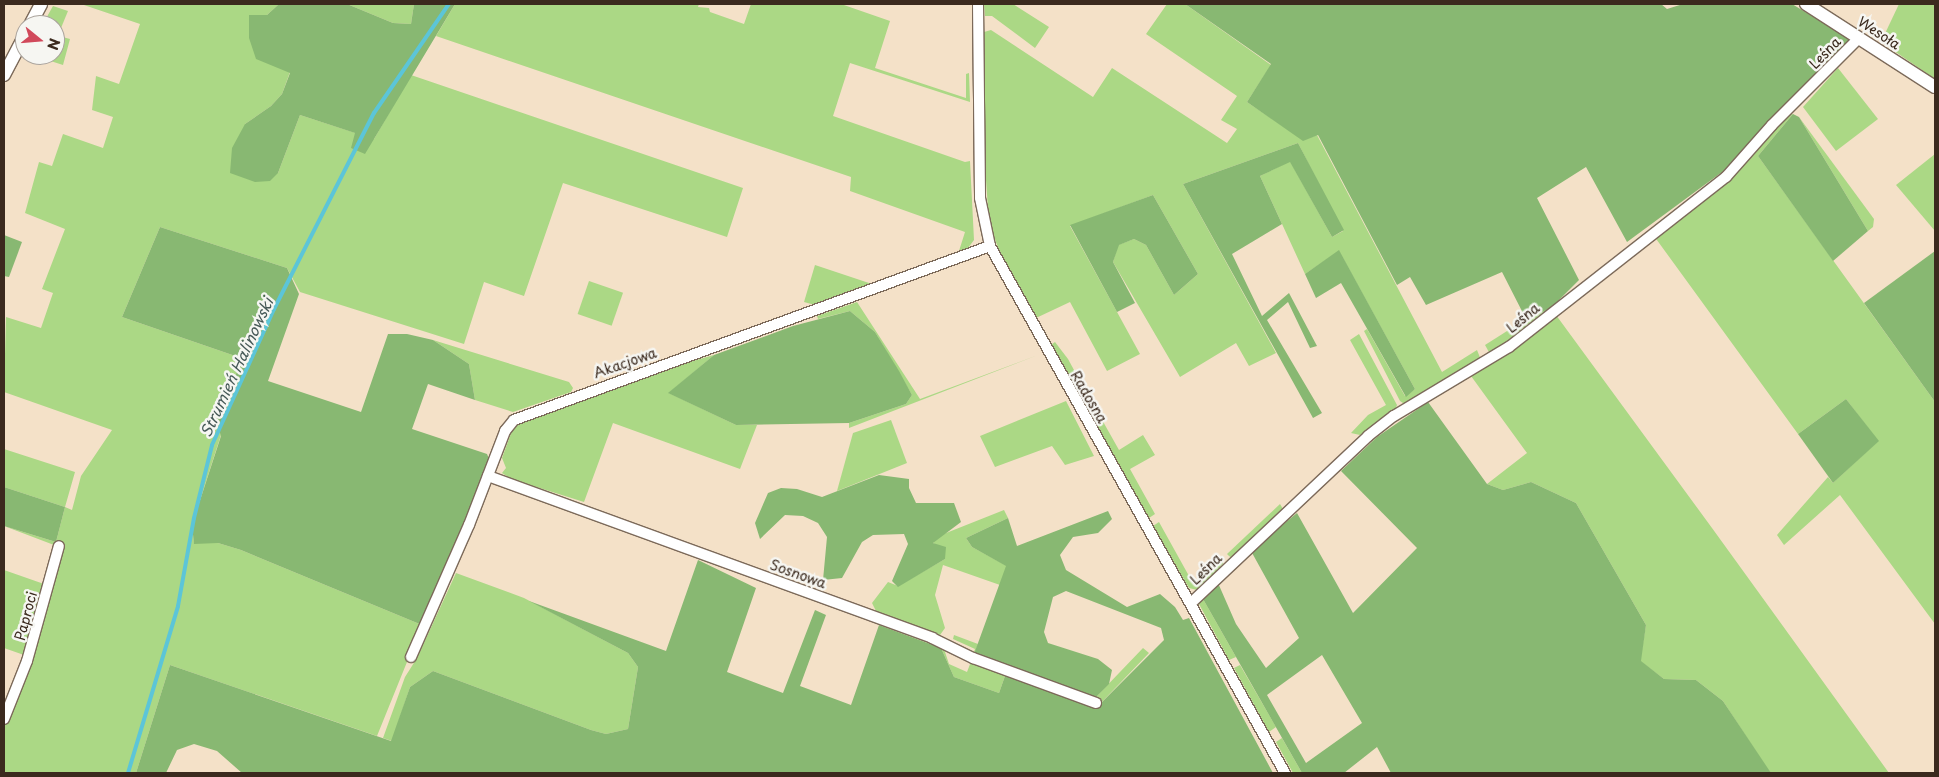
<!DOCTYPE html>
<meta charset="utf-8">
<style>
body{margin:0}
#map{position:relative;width:1939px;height:777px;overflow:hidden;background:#f4e1c8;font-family:"Playpen Sans",sans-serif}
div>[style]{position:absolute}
.green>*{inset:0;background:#abd885;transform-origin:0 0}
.forest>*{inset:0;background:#88b872}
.stream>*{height:4px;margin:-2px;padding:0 2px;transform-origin:2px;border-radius:2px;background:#5cc5d8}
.roads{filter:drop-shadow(1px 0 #7c6a5a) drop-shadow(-1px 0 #7c6a5a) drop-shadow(0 1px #7c6a5a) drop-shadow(0 -1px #7c6a5a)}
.minor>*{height:10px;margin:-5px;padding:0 5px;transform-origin:5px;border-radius:5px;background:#fff}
.tertiary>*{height:12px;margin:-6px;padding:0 6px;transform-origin:6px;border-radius:6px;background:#fff}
span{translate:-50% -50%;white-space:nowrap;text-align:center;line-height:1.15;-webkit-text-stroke:5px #f6f6f2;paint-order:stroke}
.street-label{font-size:14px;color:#3b2a1e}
.water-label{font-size:15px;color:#455856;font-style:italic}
.frame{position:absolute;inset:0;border:5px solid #3b2a1e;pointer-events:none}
.north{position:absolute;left:15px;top:15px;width:50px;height:50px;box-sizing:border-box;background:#f6f6f2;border:1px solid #aba49d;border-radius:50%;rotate:107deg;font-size:14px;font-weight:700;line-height:20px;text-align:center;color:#3b2a1e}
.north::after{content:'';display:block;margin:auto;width:18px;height:22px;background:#d1495b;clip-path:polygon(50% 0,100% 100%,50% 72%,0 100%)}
</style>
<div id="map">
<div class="green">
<div style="clip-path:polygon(81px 4px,279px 4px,267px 15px,249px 15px,290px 72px,282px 94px,271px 106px,245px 124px,278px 173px,300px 115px,374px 139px,411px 75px,743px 188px,727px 237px,563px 183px,524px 296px,484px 282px,464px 344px,300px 292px,287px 268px,160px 227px,122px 317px,244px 359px,214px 415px,221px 435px,192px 525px,194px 543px,218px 543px,241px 550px,422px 625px,377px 736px,170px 665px,136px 773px,4px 773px,4px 726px,24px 655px,4px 648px,4px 570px,44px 584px,54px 545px,4px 526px,56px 542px,65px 507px,4px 487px,4px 449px,75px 472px,65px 507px,72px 510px,81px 476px,112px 430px,4px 392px,6px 317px,41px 328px,53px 293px,42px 289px,65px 229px,25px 213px,39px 162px,52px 166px,63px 134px,103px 148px,113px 117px,92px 110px,96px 76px,119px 84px,140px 24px)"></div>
<div style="clip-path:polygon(347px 4px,414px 4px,411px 24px,393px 23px)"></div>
<div style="clip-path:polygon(455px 4px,699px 4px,698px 7px,709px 8px,710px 12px,744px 24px,751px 4px,841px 4px,890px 21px,875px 68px,966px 98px,966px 74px,969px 73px,970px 102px,850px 63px,833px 116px,965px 162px,970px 161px,974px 240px,968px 248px,937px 262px,929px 262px,959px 251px,965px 232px,850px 191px,851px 177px,436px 36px)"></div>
<div style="clip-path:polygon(984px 4px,1013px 4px,1049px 27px,1035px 48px,992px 16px,985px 16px)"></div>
<div style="clip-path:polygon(1167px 4px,1185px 4px,1271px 65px,1247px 102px,1303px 140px,1317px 135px,1442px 372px,1477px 350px,1481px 360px,1406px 405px,1400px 401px,1364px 331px,1367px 329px,1405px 396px,1415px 389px,1339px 251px,1305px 274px,1260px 176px,1290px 161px,1332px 237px,1343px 231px,1298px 143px,1183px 184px,1276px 353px,1249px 366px,1236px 343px,1180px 377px,1113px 262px,1118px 245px,1134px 239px,1146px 245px,1174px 295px,1198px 274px,1153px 195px,1070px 226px,1140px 354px,1107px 371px,1070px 302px,1036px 318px,1000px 253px,989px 223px,985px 166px,984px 32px,991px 30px,1093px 97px,1112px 68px,1227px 143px,1237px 129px,1221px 120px,1237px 96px,1146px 34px)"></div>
<div style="clip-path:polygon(1899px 4px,1935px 4px,1935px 79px,1881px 42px)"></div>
<div style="clip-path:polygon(53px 6px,68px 11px,61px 28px,44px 22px)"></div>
<div style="clip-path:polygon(55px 35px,70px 39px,63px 65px,32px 55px,55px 55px)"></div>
<div style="clip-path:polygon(1838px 68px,1878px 119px,1836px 151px,1803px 107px)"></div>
<div style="clip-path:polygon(1789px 114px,1793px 114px,1758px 156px,1935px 402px,1935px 624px,1840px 495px,1784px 545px,1777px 535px,1828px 477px,1833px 483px,1878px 441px,1846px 399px,1798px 434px,1654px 236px,1750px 159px)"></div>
<div style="clip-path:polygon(1799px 117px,1874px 219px,1873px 227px,1868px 231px)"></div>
<div style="clip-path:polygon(1935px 154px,1935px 231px,1896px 185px)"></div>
<div style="clip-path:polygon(815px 265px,872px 284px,815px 305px,804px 302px)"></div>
<div style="left:589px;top:281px;width:36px;height:35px;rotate:19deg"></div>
<div style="clip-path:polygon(857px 302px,920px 399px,1038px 355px,849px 428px,849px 423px,906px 404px,912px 395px,875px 332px,850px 311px,818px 319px,817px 316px)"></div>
<div style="clip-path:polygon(1550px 308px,1537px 320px,1490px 354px,1485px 345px,1526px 319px)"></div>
<div style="clip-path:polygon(1556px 315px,1712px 528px,1889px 773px,1770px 773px,1723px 701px,1696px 680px,1664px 679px,1640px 661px,1646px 625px,1576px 503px,1531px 482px,1503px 490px,1487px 484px,1527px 453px,1471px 376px,1511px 350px)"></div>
<div style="clip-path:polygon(1359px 334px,1397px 405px,1394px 413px,1360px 435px,1351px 433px,1368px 415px,1386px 405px,1350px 340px)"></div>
<div style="clip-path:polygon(433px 340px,569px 382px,573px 388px,571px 392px,513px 412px,475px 400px,469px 364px)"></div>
<div style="clip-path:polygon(1055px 342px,1068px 359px,1086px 392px,1078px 392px,1051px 345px)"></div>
<div style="clip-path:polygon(714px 355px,669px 393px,736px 425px,757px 425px,740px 469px,613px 423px,584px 502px,511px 479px,502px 473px,506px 468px,502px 458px,514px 425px,661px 370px)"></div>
<div style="clip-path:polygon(1066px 401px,1094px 456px,1065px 465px,1052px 446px,995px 467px,980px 436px)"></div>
<div style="clip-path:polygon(1092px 402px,1119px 450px,1143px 435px,1155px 455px,1130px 469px,1155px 514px,1149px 518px,1086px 407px)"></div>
<div style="clip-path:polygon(891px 420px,907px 463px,837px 491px,853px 433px)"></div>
<div style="clip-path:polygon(1280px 504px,1283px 509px,1232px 558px,1229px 556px,1227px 554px)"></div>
<div style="clip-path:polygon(1004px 510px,1008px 518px,966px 538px,972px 547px,1007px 566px,1000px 585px,943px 565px,935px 595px,945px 628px,940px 635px,876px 611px,872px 603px,888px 582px,898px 586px,945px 559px,931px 539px)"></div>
<div style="clip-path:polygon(1159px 522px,1194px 585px,1223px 558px,1223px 564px,1197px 590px,1189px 588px,1153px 526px)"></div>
<div style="clip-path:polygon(456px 573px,524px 598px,628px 653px,638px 667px,628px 729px,606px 734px,591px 730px,433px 671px,410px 687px,392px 741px,383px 738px,405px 677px,417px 658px)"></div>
<div style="clip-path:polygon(1203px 599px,1236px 657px,1229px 660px,1199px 604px)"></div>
<div style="clip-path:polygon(868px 620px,943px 646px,949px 664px,967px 672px,972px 659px,1006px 673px,999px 693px,954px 677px,941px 648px)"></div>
<div style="clip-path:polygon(954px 635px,978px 644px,975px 653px,1096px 697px,1143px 648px,1149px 653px,1096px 708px,1090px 707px,1093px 701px,973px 654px,975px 649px,953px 639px)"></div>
<div style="clip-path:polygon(1240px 665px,1276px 727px,1269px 732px,1234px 668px)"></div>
<div style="clip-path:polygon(1282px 738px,1302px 773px,1293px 773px,1276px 742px)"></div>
</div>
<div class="forest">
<div style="clip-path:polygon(279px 4px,347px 4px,393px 23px,411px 24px,414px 4px,455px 4px,365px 154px,351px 148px,355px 133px,300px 115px,278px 173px,270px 181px,255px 182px,230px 173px,232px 148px,245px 124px,271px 106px,282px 94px,290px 73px,256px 59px,249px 38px,249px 15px,267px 15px)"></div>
<div style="clip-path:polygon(1185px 4px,1661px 4px,1667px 9px,1683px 4px,1792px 4px,1850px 39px,1737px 161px,1627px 242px,1586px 167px,1537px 198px,1579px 280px,1551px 308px,1526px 319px,1502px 272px,1426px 305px,1410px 277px,1397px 285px,1318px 135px,1303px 141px,1247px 102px,1271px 64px)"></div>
<div style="clip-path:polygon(1793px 114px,1799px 117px,1868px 231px,1833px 261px,1758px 156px)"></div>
<div style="clip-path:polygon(1298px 143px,1344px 230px,1332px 237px,1290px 162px,1260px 176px,1282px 224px,1232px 254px,1262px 316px,1289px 293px,1317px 346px,1310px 348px,1288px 302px,1267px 320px,1322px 413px,1313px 418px,1183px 184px)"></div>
<div style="clip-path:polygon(1153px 195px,1198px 274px,1174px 295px,1146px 245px,1134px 239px,1119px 245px,1113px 262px,1135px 303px,1117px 312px,1070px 225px)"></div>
<div style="clip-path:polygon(160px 227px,287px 268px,299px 294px,268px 381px,361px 412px,388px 334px,407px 334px,433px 340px,469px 364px,475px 400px,428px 384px,412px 429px,487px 454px,490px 461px,422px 625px,241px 550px,218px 543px,194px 544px,192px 525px,221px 436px,214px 415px,244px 359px,122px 317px)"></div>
<div style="clip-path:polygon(4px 235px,22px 242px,9px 277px,4px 276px)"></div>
<div style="clip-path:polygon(1339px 250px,1415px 389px,1406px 397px,1341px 283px,1316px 298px,1305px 274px)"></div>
<div style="clip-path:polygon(1935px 251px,1935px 402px,1864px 303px)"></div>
<div style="clip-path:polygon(850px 311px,875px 332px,899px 371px,912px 395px,906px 404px,849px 423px,736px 425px,668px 393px,714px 355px,793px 326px)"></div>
<div style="clip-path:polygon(1846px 399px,1879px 441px,1833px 483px,1798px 434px)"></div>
<div style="clip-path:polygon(evenodd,1428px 402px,1487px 484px,1503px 490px,1531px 482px,1576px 503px,1646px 625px,1641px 661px,1664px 679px,1696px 680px,1723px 701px,1771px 773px,1391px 773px,1377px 747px,1344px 773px,1302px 773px,1203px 599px,1218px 583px,1236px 624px,1266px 668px,1299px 638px,1251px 551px,1297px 513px,1353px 613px,1417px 548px,1341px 471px,1377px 437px,1428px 402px,1322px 655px,1362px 723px,1306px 763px,1267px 695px,1322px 655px)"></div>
<div style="clip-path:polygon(879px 475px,909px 479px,909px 488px,916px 503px,954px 503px,961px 522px,933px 543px,946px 547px,945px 559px,898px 587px,892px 581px,908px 544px,904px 534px,873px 535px,862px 542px,842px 578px,823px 580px,827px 537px,818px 523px,803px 516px,785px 515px,760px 539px,755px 523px,768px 493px,781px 488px,797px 489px,822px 497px)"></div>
<div style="clip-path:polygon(4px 487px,65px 507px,56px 542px,4px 526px)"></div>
<div style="clip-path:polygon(1108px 511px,1112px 519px,1098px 533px,1073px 537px,1060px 555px,1066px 570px,1127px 607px,1160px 594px,1175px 607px,1183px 620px,1189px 618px,1273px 773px,242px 773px,217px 751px,194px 744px,177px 750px,166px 773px,136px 773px,170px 665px,391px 741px,410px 687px,433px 671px,591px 730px,606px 734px,628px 729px,638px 667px,628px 653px,529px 601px,666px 651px,698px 560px,756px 588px,727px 672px,783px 693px,815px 610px,826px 615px,800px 686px,851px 705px,879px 625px,941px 648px,954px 677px,999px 693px,1005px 676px,1096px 708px,1164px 640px,1161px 628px,1066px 591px,1053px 597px,1044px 632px,1048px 643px,1098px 659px,1112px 670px,1109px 684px,1096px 697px,974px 654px,1006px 566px,972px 547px,966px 538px,1008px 518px,1017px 546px)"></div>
</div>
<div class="stream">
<div style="left:128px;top:773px;width:174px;rotate:-73.3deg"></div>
<div style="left:178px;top:606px;width:89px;rotate:-79.7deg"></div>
<div style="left:194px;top:518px;width:75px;rotate:-76.1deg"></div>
<div style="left:212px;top:445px;width:149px;rotate:-65.5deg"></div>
<div style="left:274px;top:309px;width:220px;rotate:-63deg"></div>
<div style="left:374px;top:113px;width:132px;rotate:-55.5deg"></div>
</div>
<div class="roads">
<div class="minor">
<div style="left:978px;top:4px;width:194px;rotate:89.4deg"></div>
<div style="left:980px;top:198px;width:49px;rotate:78.2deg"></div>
<div style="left:990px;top:246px;width:604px;rotate:60.76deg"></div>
<div style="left:488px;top:476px;width:473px;rotate:20deg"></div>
<div style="left:932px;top:638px;width:46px;rotate:26deg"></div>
<div style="left:973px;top:658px;width:131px;rotate:20.1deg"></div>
<div style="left:1191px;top:603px;width:243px;rotate:-43.3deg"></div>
<div style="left:1368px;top:436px;width:33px;rotate:-38deg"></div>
<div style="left:1394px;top:416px;width:134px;rotate:-31deg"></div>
<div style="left:1509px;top:347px;width:276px;rotate:-38.1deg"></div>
<div style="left:1726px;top:177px;width:69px;rotate:-48.5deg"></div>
<div style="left:1772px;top:125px;width:123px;rotate:-45deg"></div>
<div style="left:411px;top:657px;width:144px;rotate:-66.3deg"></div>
<div style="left:469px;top:525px;width:101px;rotate:-69deg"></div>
<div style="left:505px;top:431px;width:14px;rotate:-51deg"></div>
<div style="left:514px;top:420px;width:507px;rotate:-20.08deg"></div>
<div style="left:4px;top:719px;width:62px;rotate:-68.4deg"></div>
<div style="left:27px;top:661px;width:119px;rotate:-74.5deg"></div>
</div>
<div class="tertiary">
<div style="left:1806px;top:4px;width:153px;rotate:32.8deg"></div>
<div style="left:30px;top:25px;width:24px;rotate:-62deg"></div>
<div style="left:4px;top:75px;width:45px;rotate:-62.3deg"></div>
</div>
</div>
<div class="street-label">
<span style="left:1879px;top:33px;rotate:33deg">Wesoła</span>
<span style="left:1825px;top:53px;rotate:-46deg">Leśna</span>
<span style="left:1523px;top:318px;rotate:-39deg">Leśna</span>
<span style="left:625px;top:363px;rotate:-19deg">Akacjowa</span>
<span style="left:1089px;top:397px;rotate:60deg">Radosna</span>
<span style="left:1206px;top:569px;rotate:-44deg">Leśna</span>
<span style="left:798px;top:574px;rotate:20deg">Sosnowa</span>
<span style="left:26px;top:616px;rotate:-75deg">Paproci</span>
</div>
<div class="water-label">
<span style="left:236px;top:367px;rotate:-65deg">Strumień Halinowski</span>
</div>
<div class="frame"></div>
<div class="north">N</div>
</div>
